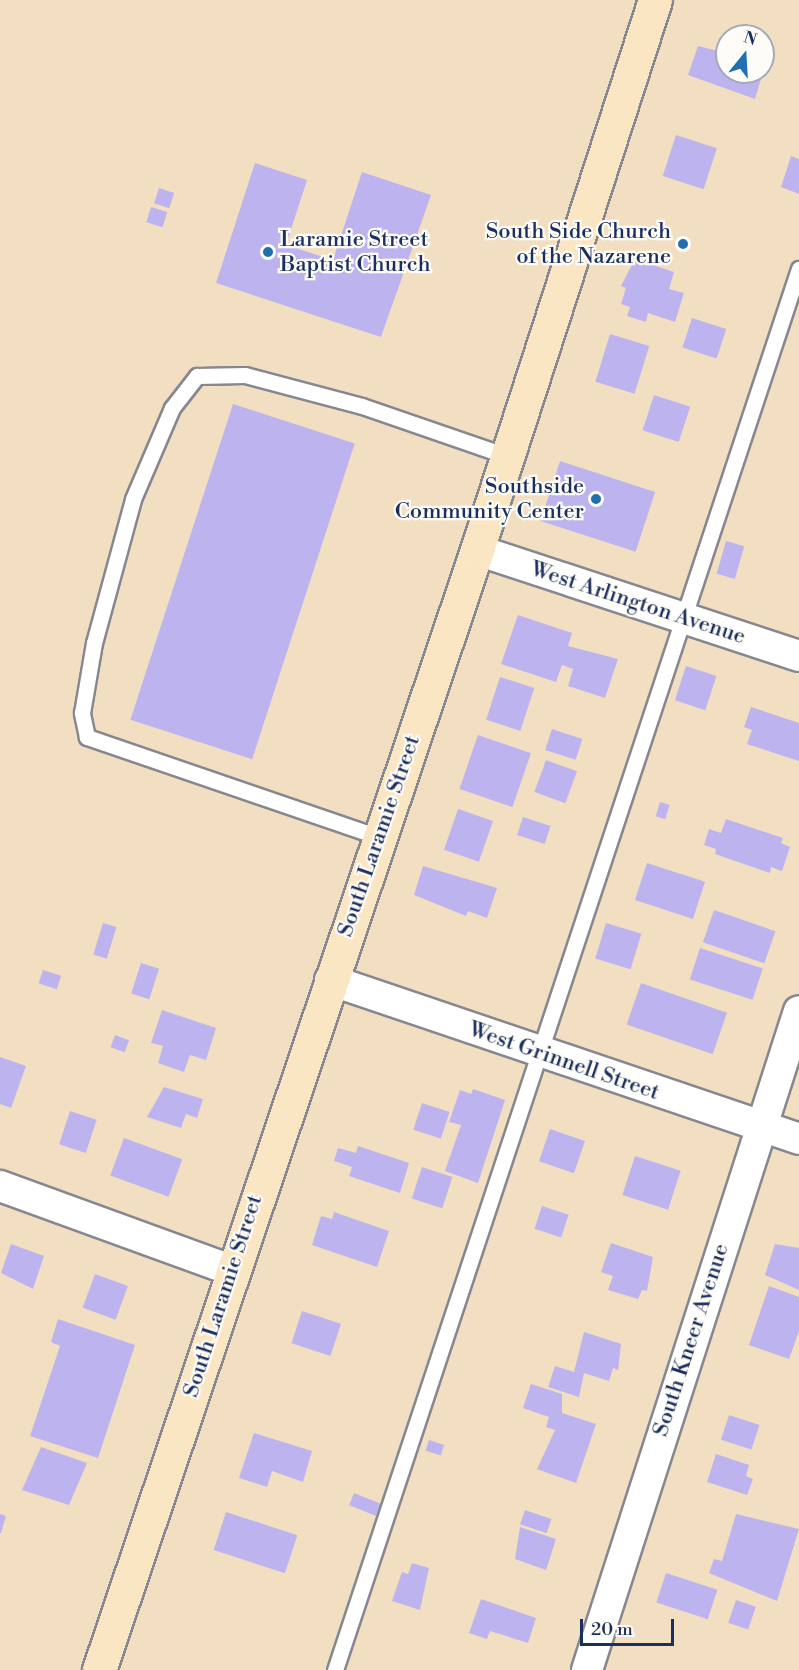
<!DOCTYPE html>
<style>
body{margin:0}
#map{position:relative;width:799px;height:1670px;overflow:hidden;background:#f2dfc1;font-family:"Libre Bodoni",serif}
div>[style]{position:absolute}
.building>*{inset:0;background:#bdb4ef;transform-origin:0 0}
.roads{filter:drop-shadow(2px 0 #868790) drop-shadow(-2px 0 #868790) drop-shadow(0 2px #868790) drop-shadow(0 -2px #868790)}
.lane>*{height:15px;margin:-7.5px;padding:0 7.5px;transform-origin:7.5px;border-radius:7.5px;background:#fff}
.street>*{height:30px;margin:-15px;padding:0 15px;transform-origin:15px;border-radius:15px;background:#fff}
.secondary>*{height:33px;margin:-16.5px;padding:0 16.5px;transform-origin:16.5px;border-radius:16.5px;background:#fbe6c4}
.dots>*{width:16px;height:16px;translate:-50% -50%;box-sizing:border-box;border:3px solid #fdfcf7;border-radius:50%}
span{translate:-50% -50%;white-space:nowrap;text-align:center;line-height:1.15;-webkit-text-stroke:4.5px #fdfcf7;paint-order:stroke}
.poi-label{font-size:22px;color:#1b2f5e}
.right{translate:-100% -50%;text-align:right}
.left{translate:0 -50%;text-align:left}
.street-label{font-size:22px;color:#1b2f5e}
.north{position:absolute;left:715px;top:24px;width:60px;height:60px;box-sizing:border-box;background:#fdfcf7;border:2px solid #a3aaba;border-radius:50%;rotate:18deg;font-size:16px;font-weight:700;line-height:24px;text-align:center;color:#1b2f5e}
.north::after{content:'';display:block;margin:auto;width:21px;height:27px;background:#1f6fb2;clip-path:polygon(50% 0,100% 100%,50% 72%,0 100%)}
.scale{position:absolute;left:580px;top:1619px;width:94px;height:27px;box-sizing:border-box;border:3px solid #1b2f5e;border-top:0;padding-left:8px;font-size:18px;line-height:21px;white-space:nowrap;color:#1b2f5e;-webkit-text-stroke:4px #fdfcf7;paint-order:stroke}
</style>
<div id="map">
<div class="building">
<div style="clip-path:polygon(698px 46px,727px 53px,727px 72px,763px 72px,765px 66px,755px 99px,688px 75px)"></div>
<div style="left:676px;top:135px;width:43px;height:43px;rotate:18deg"></div>
<div style="clip-path:polygon(791px 156px,799px 159px,799px 194px,781px 187px)"></div>
<div style="clip-path:polygon(255px 163px,307px 180px,286px 245px,333px 260px,362px 172px,431px 195px,381px 337px,216px 283px)"></div>
<div style="left:159px;top:188px;width:16px;height:16px;rotate:18deg"></div>
<div style="left:151px;top:207px;width:17px;height:16px;rotate:17deg"></div>
<div style="clip-path:polygon(635px 259px,674px 272px,669px 289px,684px 293px,675px 322px,648px 313px,646px 322px,627px 316px,630px 307px,621px 304px,626px 288px,621px 286px)"></div>
<div style="left:692px;top:318px;width:36px;height:31px;rotate:18deg"></div>
<div style="left:610px;top:334px;width:41px;height:50px;rotate:17deg"></div>
<div style="left:654px;top:395px;width:38px;height:37px;rotate:18deg"></div>
<div style="left:233px;top:404px;width:128px;height:332px;rotate:18deg"></div>
<div style="left:560px;top:461px;width:100px;height:63px;rotate:18deg"></div>
<div style="left:726px;top:541px;width:19px;height:34px;rotate:16deg"></div>
<div style="clip-path:polygon(518px 615px,572px 633px,568px 646px,618px 659px,605px 698px,568px 686px,573px 669px,562px 665px,556px 682px,501px 664px)"></div>
<div style="left:686px;top:666px;width:32px;height:36px;rotate:18deg"></div>
<div style="left:500px;top:677px;width:36px;height:45px;rotate:18deg"></div>
<div style="clip-path:polygon(751px 707px,799px 723px,799px 761px,747px 744px,752px 730px,744px 727px)"></div>
<div style="left:552px;top:729px;width:32px;height:22px;rotate:18deg"></div>
<div style="left:478px;top:735px;width:56px;height:57px;rotate:19deg"></div>
<div style="left:546px;top:760px;width:33px;height:34px;rotate:20deg"></div>
<div style="left:660px;top:802px;width:10px;height:15px;rotate:17deg"></div>
<div style="left:458px;top:809px;width:37px;height:43px;rotate:19deg"></div>
<div style="left:523px;top:817px;width:29px;height:19px;rotate:18deg"></div>
<div style="clip-path:polygon(726px 819px,783px 838px,781px 843px,790px 847px,782px 871px,771px 867px,770px 873px,715px 854px,716px 849px,704px 845px,709px 829px,721px 833px)"></div>
<div style="left:647px;top:863px;width:61px;height:39px;rotate:18deg"></div>
<div style="clip-path:polygon(423px 866px,497px 888px,487px 918px,468px 911px,466px 916px,414px 895px)"></div>
<div style="left:714px;top:910px;width:65px;height:34px;rotate:19deg"></div>
<div style="left:103px;top:923px;width:14px;height:33px;rotate:17deg"></div>
<div style="left:606px;top:923px;width:37px;height:37px;rotate:17deg"></div>
<div style="left:700px;top:948px;width:66px;height:33px;rotate:18deg"></div>
<div style="left:141px;top:963px;width:19px;height:32px;rotate:18deg"></div>
<div style="left:43px;top:970px;width:19px;height:14px;rotate:18deg"></div>
<div style="left:641px;top:983px;width:91px;height:44px;rotate:19deg"></div>
<div style="clip-path:polygon(162px 1010px,216px 1028px,206px 1060px,190px 1055px,184px 1072px,158px 1063px,163px 1046px,151px 1043px)"></div>
<div style="left:115px;top:1035px;width:15px;height:13px;rotate:20deg"></div>
<div style="clip-path:polygon(0 1057px,26px 1066px,11px 1108px,0 1104px)"></div>
<div style="clip-path:polygon(164px 1087px,203px 1099px,197px 1118px,186px 1114px,181px 1128px,147px 1117px)"></div>
<div style="clip-path:polygon(473px 1089px,505px 1100px,478px 1183px,445px 1171px,461px 1125px,449px 1122px,460px 1090px,471px 1094px)"></div>
<div style="left:422px;top:1103px;width:29px;height:28px;rotate:18deg"></div>
<div style="left:70px;top:1111px;width:28px;height:35px;rotate:18deg"></div>
<div style="left:550px;top:1129px;width:37px;height:34px;rotate:19deg"></div>
<div style="left:124px;top:1138px;width:62px;height:40px;rotate:20deg"></div>
<div style="clip-path:polygon(358px 1146px,409px 1163px,400px 1193px,349px 1176px,352px 1167px,334px 1161px,338px 1148px,356px 1153px)"></div>
<div style="left:635px;top:1156px;width:48px;height:41px;rotate:18deg"></div>
<div style="left:422px;top:1167px;width:32px;height:33px;rotate:18deg"></div>
<div style="left:542px;top:1206px;width:28px;height:24px;rotate:18deg"></div>
<div style="clip-path:polygon(334px 1212px,389px 1231px,377px 1267px,312px 1245px,321px 1216px,332px 1219px)"></div>
<div style="clip-path:polygon(611px 1243px,653px 1257px,647px 1291px,642px 1290px,638px 1299px,608px 1290px,613px 1276px,601px 1272px)"></div>
<div style="clip-path:polygon(11px 1244px,44px 1256px,33px 1289px,1px 1273px)"></div>
<div style="clip-path:polygon(775px 1244px,799px 1248px,799px 1290px,765px 1275px)"></div>
<div style="left:95px;top:1274px;width:35px;height:36px;rotate:20deg"></div>
<div style="clip-path:polygon(769px 1286px,799px 1297px,799px 1331px,789px 1359px,749px 1345px)"></div>
<div style="left:302px;top:1311px;width:41px;height:34px;rotate:18deg"></div>
<div style="clip-path:polygon(58px 1319px,135px 1345px,98px 1458px,30px 1436px,60px 1346px,51px 1342px)"></div>
<div style="clip-path:polygon(584px 1332px,621px 1344px,618px 1370px,613px 1368px,609px 1381px,584px 1373px,579px 1397px,548px 1387px,555px 1366px,574px 1372px)"></div>
<div style="clip-path:polygon(531px 1384px,562px 1394px,562px 1413px,596px 1424px,576px 1483px,537px 1469px,555px 1430px,546px 1427px,549px 1417px,523px 1408px)"></div>
<div style="left:729px;top:1415px;width:32px;height:26px;rotate:18deg"></div>
<div style="clip-path:polygon(254px 1433px,312px 1451px,303px 1482px,272px 1471px,267px 1487px,239px 1478px)"></div>
<div style="left:429px;top:1440px;width:16px;height:11px;rotate:18deg"></div>
<div style="clip-path:polygon(41px 1447px,87px 1463px,69px 1505px,22px 1490px)"></div>
<div style="clip-path:polygon(716px 1454px,749px 1465px,746px 1476px,753px 1479px,747px 1495px,707px 1482px)"></div>
<div style="left:354px;top:1493px;width:29px;height:13px;rotate:22deg"></div>
<div style="left:525px;top:1510px;width:28px;height:15px;rotate:19deg"></div>
<div style="left:226px;top:1512px;width:75px;height:40px;rotate:18deg"></div>
<div style="clip-path:polygon(0 1514px,6px 1516px,1px 1533px,0 1533px)"></div>
<div style="clip-path:polygon(736px 1514px,799px 1529px,777px 1601px,709px 1573px,714px 1559px,722px 1561px)"></div>
<div style="clip-path:polygon(520px 1527px,556px 1539px,546px 1570px,515px 1559px)"></div>
<div style="clip-path:polygon(412px 1563px,429px 1568px,420px 1610px,392px 1601px,402px 1572px,408px 1574px)"></div>
<div style="left:666px;top:1573px;width:54px;height:31px;rotate:18deg"></div>
<div style="clip-path:polygon(481px 1599px,536px 1618px,528px 1643px,490px 1631px,487px 1639px,469px 1633px)"></div>
<div style="left:736px;top:1600px;width:21px;height:24px;rotate:19deg"></div>
</div>
<div class="roads">
<div class="lane">
<div style="left:379px;top:837px;width:309px;rotate:-161.1deg"></div>
<div style="left:87px;top:737px;width:25px;rotate:-102deg"></div>
<div style="left:82px;top:713px;width:71px;rotate:-80.3deg"></div>
<div style="left:94px;top:643px;width:149px;rotate:-74.8deg"></div>
<div style="left:133px;top:499px;width:99px;rotate:-66.8deg"></div>
<div style="left:172px;top:408px;width:41px;rotate:-52deg"></div>
<div style="left:197px;top:376px;width:48px;rotate:-1.2deg"></div>
<div style="left:245px;top:375px;width:121px;rotate:14.8deg"></div>
<div style="left:362px;top:406px;width:153px;rotate:19deg"></div>
<div style="left:335px;top:1670px;width:1476px;rotate:-71.68deg"></div>
</div>
<div class="street">
<div style="left:477px;top:550px;width:339px;rotate:18.2deg"></div>
<div style="left:330px;top:980px;width:495px;rotate:18.7deg"></div>
<div style="left:0;top:1186px;width:246px;rotate:20deg"></div>
<div style="left:587px;top:1670px;width:692px;rotate:-72.17deg"></div>
</div>
<div class="secondary">
<div style="left:99px;top:1670px;width:1182px;rotate:-71.35deg"></div>
<div style="left:477px;top:550px;width:578px;rotate:-72.07deg"></div>
</div>
</div>
<div class="dots">
<div style="left:683px;top:244px;background:#1f6fb2"></div>
<div style="left:268px;top:252px;background:#1f6fb2"></div>
<div style="left:596px;top:499px;background:#1f6fb2"></div>
</div>
<div class="poi-label">
<span class="right" style="left:671px;top:244px">South Side Church<br>of the Nazarene</span>
<span class="left" style="left:280px;top:252px">Laramie Street<br>Baptist Church</span>
<span class="right" style="left:584px;top:499px">Southside<br>Community Center</span>
</div>
<div class="street-label">
<span style="left:638px;top:603px;rotate:18deg">West Arlington Avenue</span>
<span style="left:379px;top:836px;rotate:-71deg">South Laramie Street</span>
<span style="left:564px;top:1061px;rotate:19deg">West Grinnell Street</span>
<span style="left:223px;top:1296px;rotate:-72deg">South Laramie Street</span>
<span style="left:691px;top:1340px;rotate:-72deg">South Kneer Avenue</span>
</div>
<div class="north">N</div>
<div class="scale">20 m</div>
</div>
